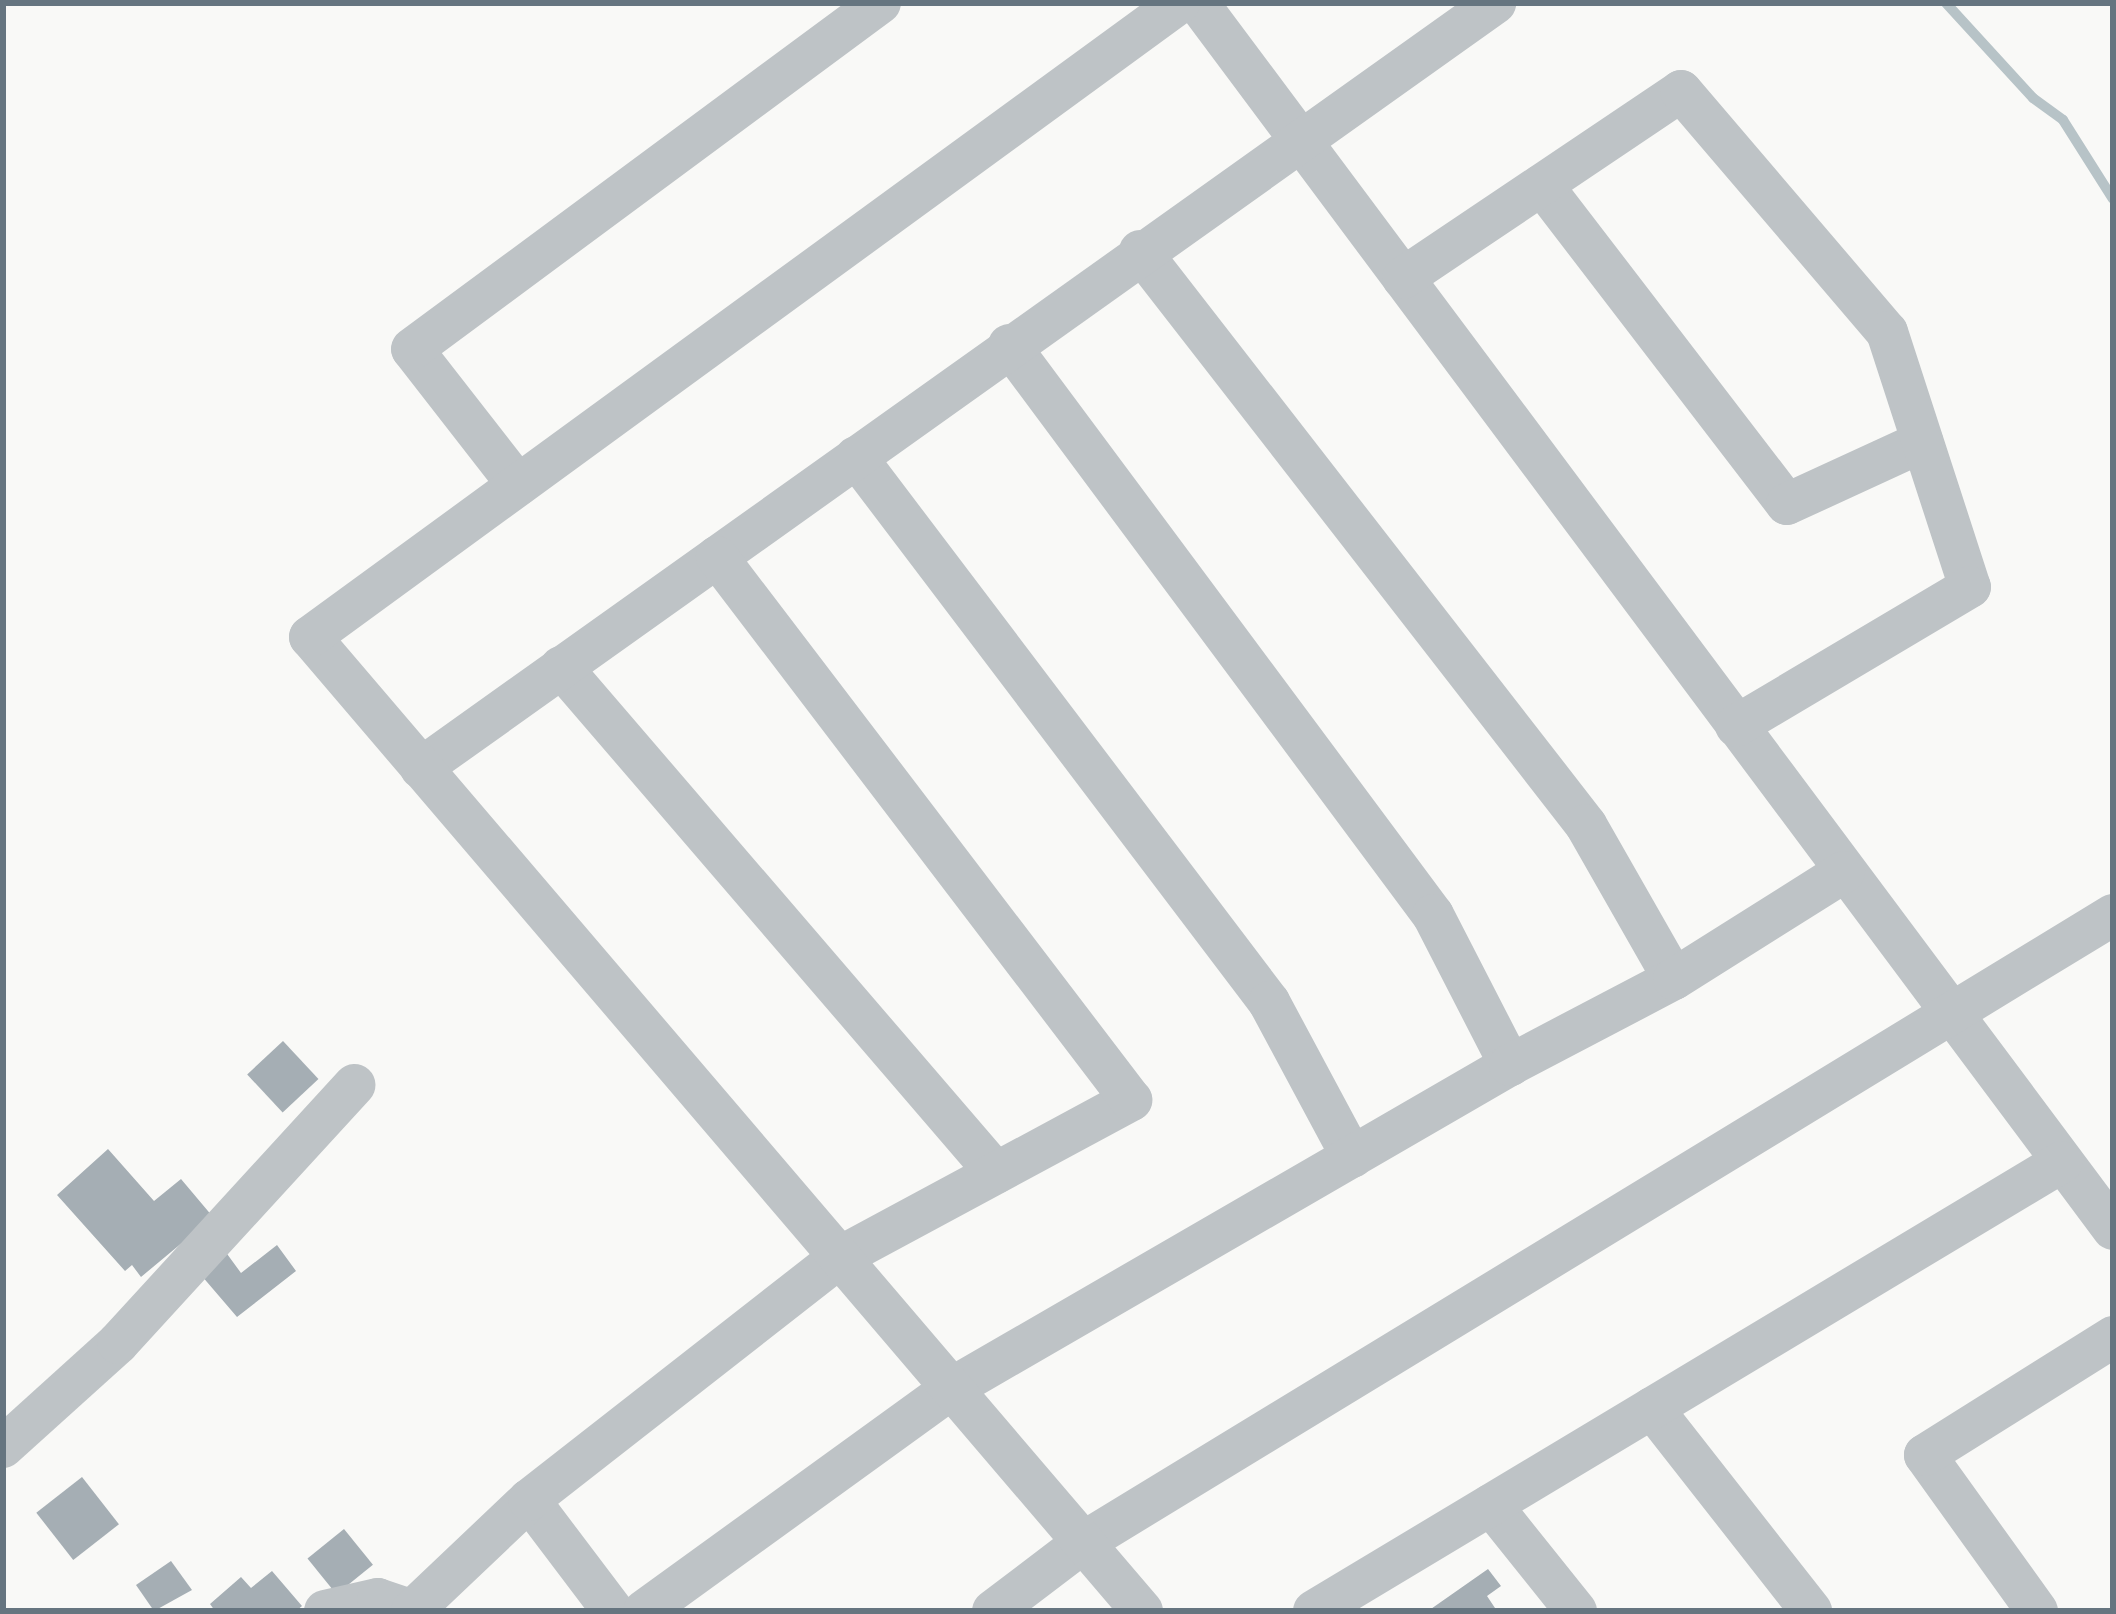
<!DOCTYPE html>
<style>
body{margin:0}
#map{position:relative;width:2116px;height:1614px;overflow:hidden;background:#f9f9f7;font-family:Overpass,sans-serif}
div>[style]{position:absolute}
.stream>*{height:10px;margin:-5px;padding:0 5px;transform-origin:5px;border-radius:5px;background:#b7c3c7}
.building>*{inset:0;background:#a5aeb4;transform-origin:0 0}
.minor>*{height:42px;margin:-21px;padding:0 21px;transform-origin:21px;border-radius:21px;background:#bec3c6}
span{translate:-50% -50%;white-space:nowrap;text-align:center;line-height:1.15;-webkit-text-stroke:12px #fff;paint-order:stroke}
.frame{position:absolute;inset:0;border:6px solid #667580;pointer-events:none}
</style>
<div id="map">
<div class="stream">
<div style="left:1946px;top:3px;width:129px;rotate:47.5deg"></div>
<div style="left:2033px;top:98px;width:37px;rotate:36deg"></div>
<div style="left:2063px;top:120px;width:93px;rotate:57.7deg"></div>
</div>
<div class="building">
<div style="left:283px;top:1041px;width:52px;height:49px;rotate:47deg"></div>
<div style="clip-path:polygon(108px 1149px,154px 1201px,181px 1179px,213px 1217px,141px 1277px,132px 1265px,125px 1271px,57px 1195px)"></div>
<div style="clip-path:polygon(277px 1245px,296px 1271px,237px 1317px,195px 1268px,222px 1247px,241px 1273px)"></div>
<div style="left:82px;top:1477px;width:60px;height:58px;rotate:52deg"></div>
<div style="left:344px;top:1529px;width:46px;height:47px;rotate:51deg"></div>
<div style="clip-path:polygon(171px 1561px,192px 1590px,154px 1611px,136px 1585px)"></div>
<div style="clip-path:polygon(1488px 1569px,1501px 1586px,1487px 1596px,1497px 1611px,1428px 1611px)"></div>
<div style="clip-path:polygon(272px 1571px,302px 1606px,296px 1611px,215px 1611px,210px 1604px,241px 1577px,251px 1588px)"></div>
</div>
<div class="minor">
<div style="left:1198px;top:3px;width:1530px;rotate:53.26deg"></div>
<div style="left:1542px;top:185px;width:402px;rotate:52.5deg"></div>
<div style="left:1787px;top:504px;width:149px;rotate:-24.7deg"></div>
<div style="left:1140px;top:251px;width:727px;rotate:52.15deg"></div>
<div style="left:1586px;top:825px;width:177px;rotate:60.3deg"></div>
<div style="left:1403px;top:278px;width:335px;rotate:-33.9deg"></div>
<div style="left:1681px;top:91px;width:317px;rotate:49.5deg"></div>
<div style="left:1887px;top:332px;width:268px;rotate:72deg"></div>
<div style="left:1970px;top:587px;width:272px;rotate:149.3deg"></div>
<div style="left:1009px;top:345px;width:710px;rotate:53.36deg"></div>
<div style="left:1433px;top:915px;width:169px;rotate:62.8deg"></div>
<div style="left:856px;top:457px;width:684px;rotate:52.85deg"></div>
<div style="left:1269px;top:1002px;width:176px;rotate:61.8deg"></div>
<div style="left:518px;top:485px;width:172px;rotate:-127.9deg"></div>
<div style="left:412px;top:349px;width:582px;rotate:-36.48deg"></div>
<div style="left:561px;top:667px;width:667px;rotate:49.31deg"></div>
<div style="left:421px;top:768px;width:1319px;rotate:-35.46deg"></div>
<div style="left:1652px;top:1408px;width:258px;rotate:51.9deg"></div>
<div style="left:3px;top:1447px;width:155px;rotate:-42.1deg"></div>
<div style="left:118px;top:1343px;width:350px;rotate:-47.5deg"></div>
<div style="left:529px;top:1500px;width:139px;rotate:52.9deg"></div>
<div style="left:1491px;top:1505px;width:136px;rotate:51.3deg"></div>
<div style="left:325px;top:1611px;width:54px;rotate:-12.8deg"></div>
<div style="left:378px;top:1599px;width:36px;rotate:19deg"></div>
<div style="left:412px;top:1611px;width:161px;rotate:-43.5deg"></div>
<div style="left:529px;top:1500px;width:395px;rotate:-38deg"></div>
<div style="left:840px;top:1257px;width:331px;rotate:-28.3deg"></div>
<div style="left:1131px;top:1100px;width:683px;rotate:-127.32deg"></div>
<div style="left:644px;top:1611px;width:380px;rotate:-35.9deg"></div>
<div style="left:952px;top:1388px;width:645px;rotate:-30.06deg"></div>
<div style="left:1510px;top:1065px;width:185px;rotate:-27.7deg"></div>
<div style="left:1674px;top:979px;width:201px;rotate:-32.2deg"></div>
<div style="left:993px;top:1611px;width:114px;rotate:-37.2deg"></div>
<div style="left:1084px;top:1542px;width:1205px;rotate:-31.36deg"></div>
<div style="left:1142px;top:1611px;width:1281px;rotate:-130.5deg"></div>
<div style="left:310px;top:637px;width:1076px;rotate:-36.11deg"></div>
<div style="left:1314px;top:1611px;width:872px;rotate:-30.98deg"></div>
<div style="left:2037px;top:1611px;width:192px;rotate:-125.7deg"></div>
<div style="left:1925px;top:1455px;width:222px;rotate:-32.1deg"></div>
</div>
<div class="frame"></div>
</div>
